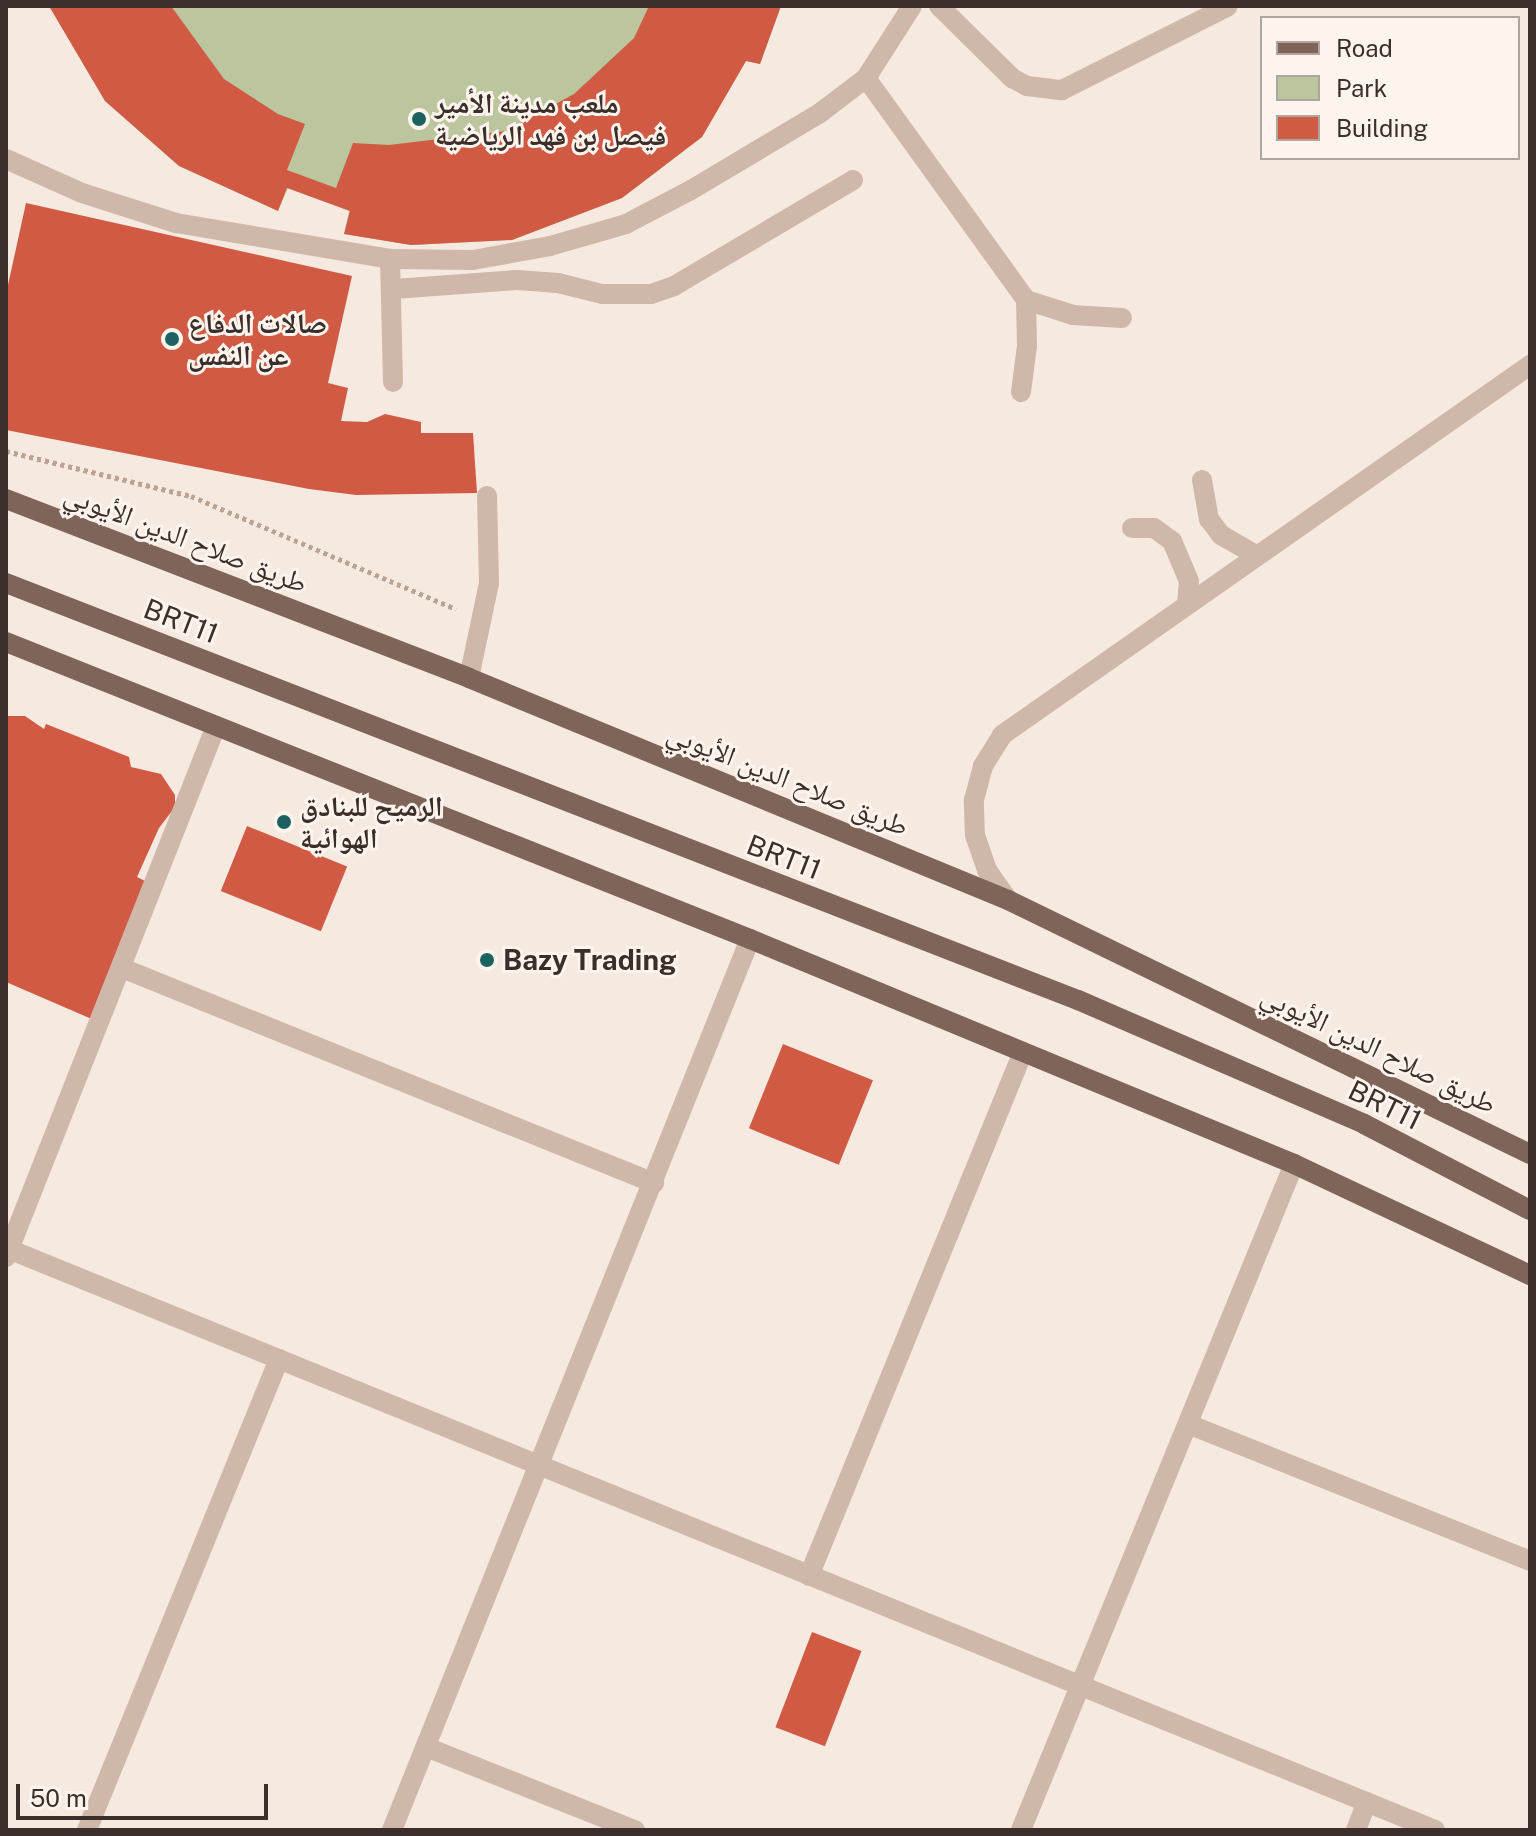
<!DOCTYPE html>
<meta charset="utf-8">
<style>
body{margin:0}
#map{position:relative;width:1536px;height:1836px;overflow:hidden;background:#f5e9e0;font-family:"Public Sans","Noto Naskh Arabic",sans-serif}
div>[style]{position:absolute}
.green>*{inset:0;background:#bcc69e}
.building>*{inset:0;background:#d05a43;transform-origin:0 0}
.path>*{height:5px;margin-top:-2.5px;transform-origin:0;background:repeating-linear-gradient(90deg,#bba294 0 4px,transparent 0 8px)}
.minor>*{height:20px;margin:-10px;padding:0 10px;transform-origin:10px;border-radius:10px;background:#cfb8aa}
.major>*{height:20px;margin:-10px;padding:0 10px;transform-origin:10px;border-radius:10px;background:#7f645a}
.dots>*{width:22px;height:22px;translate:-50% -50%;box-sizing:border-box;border:4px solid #fcf4ed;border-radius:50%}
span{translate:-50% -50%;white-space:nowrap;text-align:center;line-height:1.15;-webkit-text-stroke:6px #fcf4ed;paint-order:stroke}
.poi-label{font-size:28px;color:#3c2e2a;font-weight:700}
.left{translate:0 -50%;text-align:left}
.street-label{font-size:28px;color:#3c2e2a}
.frame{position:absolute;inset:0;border:8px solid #3c2e2a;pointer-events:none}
.legend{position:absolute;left:1260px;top:16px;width:260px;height:144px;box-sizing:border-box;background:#fcf4ed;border:2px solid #afa59f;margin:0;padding:10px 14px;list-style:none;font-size:24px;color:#3c2e2a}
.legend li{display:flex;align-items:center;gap:16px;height:40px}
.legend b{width:40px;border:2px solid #afa59f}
.scale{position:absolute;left:16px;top:1784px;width:252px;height:36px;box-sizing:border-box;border:4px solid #3c2e2a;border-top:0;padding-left:10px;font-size:24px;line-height:28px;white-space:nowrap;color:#3c2e2a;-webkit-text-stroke:6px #fcf4ed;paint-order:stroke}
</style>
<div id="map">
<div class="green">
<div style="clip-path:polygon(49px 6px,781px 6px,760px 64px,746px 61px,702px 137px,622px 198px,512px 240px,411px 245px,344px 234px,349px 211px,288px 188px,278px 211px,179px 166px,105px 101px)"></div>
</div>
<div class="building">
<div style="clip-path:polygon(49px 6px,171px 6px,224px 79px,278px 114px,305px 124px,287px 170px,336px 188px,353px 143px,389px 145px,506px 131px,574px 94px,634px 38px,649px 6px,781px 6px,760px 64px,746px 61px,702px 137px,622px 198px,512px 240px,411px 245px,344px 234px,350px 211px,287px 188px,278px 211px,179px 166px,105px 101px)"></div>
<div style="clip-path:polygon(26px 203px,352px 276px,328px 383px,348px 388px,341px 421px,367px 422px,385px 414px,421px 422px,421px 433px,473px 433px,477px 493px,356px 495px,309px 489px,6px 430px,6px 294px)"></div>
<div style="clip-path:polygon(6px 716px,25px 716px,44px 729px,46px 724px,129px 757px,131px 767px,161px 774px,175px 795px,175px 807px,159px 828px,137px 877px,147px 882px,94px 1020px,6px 982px)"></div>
<div style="left:247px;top:826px;width:108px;height:70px;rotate:22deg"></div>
<div style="left:783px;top:1044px;width:97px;height:91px;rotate:22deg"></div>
<div style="left:812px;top:1632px;width:53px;height:102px;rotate:21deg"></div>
</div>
<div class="path">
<div style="left:6px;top:451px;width:190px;rotate:13.7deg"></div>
<div style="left:191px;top:496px;width:288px;rotate:23.1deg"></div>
</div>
<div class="minor">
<div style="left:939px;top:6px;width:103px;rotate:44.6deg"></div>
<div style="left:1012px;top:78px;width:17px;rotate:28deg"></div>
<div style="left:1027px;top:86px;width:35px;rotate:7deg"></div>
<div style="left:1062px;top:90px;width:185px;rotate:-26.7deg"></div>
<div style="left:866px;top:78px;width:274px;rotate:54.2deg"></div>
<div style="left:1026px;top:300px;width:49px;rotate:17.7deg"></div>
<div style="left:1073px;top:315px;width:49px;rotate:3.5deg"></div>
<div style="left:6px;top:159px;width:83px;rotate:24.1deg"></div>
<div style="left:82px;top:193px;width:99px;rotate:17.7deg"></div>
<div style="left:176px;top:223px;width:217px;rotate:9.5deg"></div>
<div style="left:390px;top:259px;width:83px;rotate:0.7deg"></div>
<div style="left:473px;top:260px;width:78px;rotate:-10.3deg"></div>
<div style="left:550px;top:246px;width:79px;rotate:-16.1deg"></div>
<div style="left:626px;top:224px;width:73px;rotate:-27.6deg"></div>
<div style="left:691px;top:190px;width:150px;rotate:-30.8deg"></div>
<div style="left:820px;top:113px;width:58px;rotate:-37.3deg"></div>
<div style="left:866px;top:78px;width:85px;rotate:-57.4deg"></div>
<div style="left:390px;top:259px;width:123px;rotate:88.6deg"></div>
<div style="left:394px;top:289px;width:123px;rotate:-4.2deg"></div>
<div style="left:517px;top:280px;width:41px;rotate:4.2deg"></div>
<div style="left:558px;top:283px;width:45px;rotate:14deg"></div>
<div style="left:602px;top:294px;width:49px"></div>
<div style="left:651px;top:294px;width:24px;rotate:-19deg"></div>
<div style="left:674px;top:286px;width:208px;rotate:-30.6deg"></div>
<div style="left:1021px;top:392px;width:46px;rotate:-82.6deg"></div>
<div style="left:1027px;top:346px;width:46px;rotate:-91.2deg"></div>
<div style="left:1202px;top:480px;width:40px;rotate:80deg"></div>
<div style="left:1209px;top:519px;width:20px;rotate:53deg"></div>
<div style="left:1221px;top:535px;width:40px;rotate:29.7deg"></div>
<div style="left:1132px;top:528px;width:22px"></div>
<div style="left:1154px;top:528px;width:22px;rotate:36deg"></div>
<div style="left:1172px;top:541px;width:43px;rotate:67deg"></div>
<div style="left:1189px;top:581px;width:22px;rotate:95deg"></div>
<div style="left:469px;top:678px;width:97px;rotate:-78.1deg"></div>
<div style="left:489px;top:583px;width:87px;rotate:-91.3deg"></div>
<div style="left:1008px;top:900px;width:37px;rotate:-125deg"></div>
<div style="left:987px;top:870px;width:36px;rotate:-109deg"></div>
<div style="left:975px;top:836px;width:36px;rotate:-92deg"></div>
<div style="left:974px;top:800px;width:35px;rotate:-75deg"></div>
<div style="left:983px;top:766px;width:36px;rotate:-58deg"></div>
<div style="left:1002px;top:735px;width:645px;rotate:-35.02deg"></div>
<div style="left:122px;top:968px;width:574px;rotate:22.01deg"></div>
<div style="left:6px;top:1248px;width:1543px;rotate:22.16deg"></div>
<div style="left:6px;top:1257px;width:571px;rotate:-68.42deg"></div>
<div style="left:1188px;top:1424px;width:368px;rotate:21.8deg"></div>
<div style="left:809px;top:1576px;width:566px;rotate:-67.79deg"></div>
<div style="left:426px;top:1747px;width:225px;rotate:21.7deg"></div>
<div style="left:87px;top:1830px;width:509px;rotate:-67.82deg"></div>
<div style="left:392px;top:1830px;width:960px;rotate:-68.11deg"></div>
<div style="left:1021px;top:1830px;width:720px;rotate:-67.71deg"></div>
<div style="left:1356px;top:1830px;width:30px;rotate:-69deg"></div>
</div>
<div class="major">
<div style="left:6px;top:499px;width:496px;rotate:21.1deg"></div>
<div style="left:469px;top:678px;width:583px;rotate:22.39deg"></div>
<div style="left:1008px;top:900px;width:581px;rotate:25.95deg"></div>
<div style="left:6px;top:583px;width:1150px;rotate:21.26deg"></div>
<div style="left:1078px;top:1000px;width:312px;rotate:23.4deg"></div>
<div style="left:1364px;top:1124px;width:187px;rotate:27.4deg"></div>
<div style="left:6px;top:642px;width:801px;rotate:21.76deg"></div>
<div style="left:750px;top:939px;width:589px;rotate:22.47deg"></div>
<div style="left:1294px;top:1164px;width:261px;rotate:25.2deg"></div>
</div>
<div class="dots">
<div style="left:419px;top:119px;background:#1b6261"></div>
<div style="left:172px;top:339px;background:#1b6261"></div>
<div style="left:284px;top:822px;background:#1b6261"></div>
<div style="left:487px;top:960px;background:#1b6261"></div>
</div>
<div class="poi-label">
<span class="left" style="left:435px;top:119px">ملعب مدينة الأمير<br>فيصل بن فهد الرياضية</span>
<span class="left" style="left:188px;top:339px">صالات الدفاع<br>عن النفس</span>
<span class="left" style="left:300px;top:822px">الرميح للبنادق<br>الهوائية</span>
<span class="left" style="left:503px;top:960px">Bazy Trading</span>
</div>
<div class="street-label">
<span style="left:186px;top:538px;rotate:21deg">طريق صلاح الدين الأيوبي</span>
<span style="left:181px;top:621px;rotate:21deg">BRT11</span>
<span style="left:788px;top:779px;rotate:22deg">طريق صلاح الدين الأيوبي</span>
<span style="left:784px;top:857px;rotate:21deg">BRT11</span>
<span style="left:1379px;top:1049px;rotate:26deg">طريق صلاح الدين الأيوبي</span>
<span style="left:1385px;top:1105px;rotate:26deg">BRT11</span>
</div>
<div class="frame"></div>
<ul class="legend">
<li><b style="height:10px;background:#7f645a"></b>Road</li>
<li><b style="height:22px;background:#bcc69e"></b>Park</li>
<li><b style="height:22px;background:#d05a43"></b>Building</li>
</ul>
<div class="scale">50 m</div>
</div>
